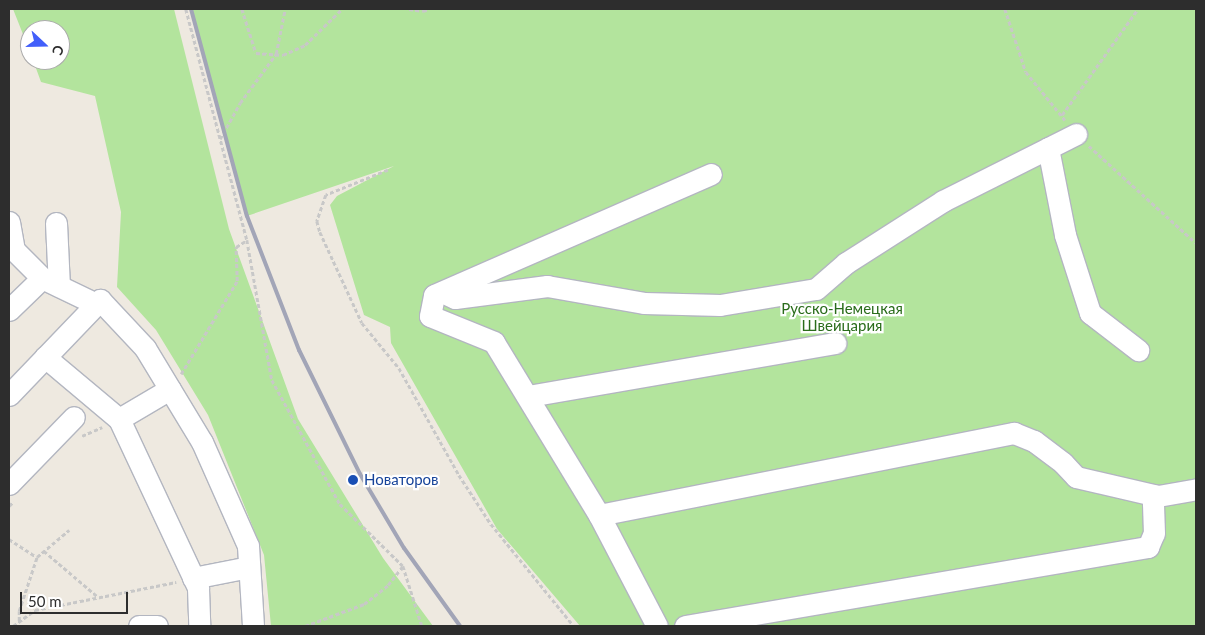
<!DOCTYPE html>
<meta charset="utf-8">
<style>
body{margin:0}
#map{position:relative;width:1205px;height:635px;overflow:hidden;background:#eee9e0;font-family:Lato,sans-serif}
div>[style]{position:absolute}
.green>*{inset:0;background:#b3e49d}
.path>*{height:2.5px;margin-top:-1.25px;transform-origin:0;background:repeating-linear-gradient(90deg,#c8c8c8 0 4px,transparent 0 6.5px)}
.roads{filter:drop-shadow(1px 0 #b3b6c0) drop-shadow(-1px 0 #b3b6c0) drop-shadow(0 1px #b3b6c0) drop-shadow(0 -1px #b3b6c0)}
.minor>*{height:21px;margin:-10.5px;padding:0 10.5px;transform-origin:10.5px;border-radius:10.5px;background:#fff}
.rail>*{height:4px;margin:-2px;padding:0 2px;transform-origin:2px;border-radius:2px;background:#a2a5b7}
.dots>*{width:14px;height:14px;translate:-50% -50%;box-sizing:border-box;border:2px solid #fff;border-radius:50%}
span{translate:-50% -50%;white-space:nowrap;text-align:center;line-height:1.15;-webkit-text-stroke:4.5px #fff;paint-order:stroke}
.park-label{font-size:15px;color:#2a6c1b}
.transit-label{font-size:15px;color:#164399}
.left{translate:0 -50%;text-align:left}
.frame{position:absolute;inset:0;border:10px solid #2d2d2d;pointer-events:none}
.north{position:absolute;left:20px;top:20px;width:50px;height:50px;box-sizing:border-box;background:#fff;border:1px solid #ababab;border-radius:50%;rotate:111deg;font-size:14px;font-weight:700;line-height:20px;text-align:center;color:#2d2d2d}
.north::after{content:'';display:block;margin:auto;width:18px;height:22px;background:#425ffa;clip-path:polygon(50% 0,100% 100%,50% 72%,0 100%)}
.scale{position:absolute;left:20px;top:592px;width:108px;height:22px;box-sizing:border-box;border:2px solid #2d2d2d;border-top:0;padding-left:6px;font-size:15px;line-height:18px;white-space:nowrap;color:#2d2d2d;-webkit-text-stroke:4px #fff;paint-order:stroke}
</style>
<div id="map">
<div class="green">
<div style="clip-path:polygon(13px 9px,174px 9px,229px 229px,298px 419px,383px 558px,433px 626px,271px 626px,264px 555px,208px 415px,156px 330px,117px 287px,121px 212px,95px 96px,41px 82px,33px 60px,60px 60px,60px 30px,30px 30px,30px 52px)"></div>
<div style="clip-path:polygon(192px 9px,1196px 9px,1196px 626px,580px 626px,497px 529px,391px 343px,390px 327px,364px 315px,330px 205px,337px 196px,394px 166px,247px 216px)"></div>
</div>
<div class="path">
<div style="left:186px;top:9px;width:239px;rotate:75.2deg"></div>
<div style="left:242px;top:9px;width:46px;rotate:72.3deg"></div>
<div style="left:256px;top:53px;width:27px;rotate:4deg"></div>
<div style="left:283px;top:55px;width:24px;rotate:-24deg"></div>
<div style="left:305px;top:45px;width:52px;rotate:-44.2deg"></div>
<div style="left:409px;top:9px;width:14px;rotate:8deg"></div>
<div style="left:423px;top:11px;width:6px;rotate:-18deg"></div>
<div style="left:1005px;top:9px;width:66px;rotate:71.6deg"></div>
<div style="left:1026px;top:72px;width:62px;rotate:50.9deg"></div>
<div style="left:1062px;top:115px;width:130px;rotate:-54.4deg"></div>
<div style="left:220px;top:139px;width:41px;rotate:-60.9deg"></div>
<div style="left:240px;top:103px;width:61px;rotate:-53.7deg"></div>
<div style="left:276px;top:54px;width:46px;rotate:-78.7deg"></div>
<div style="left:1089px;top:146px;width:144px;rotate:42.2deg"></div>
<div style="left:388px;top:170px;width:67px;rotate:158deg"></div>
<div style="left:326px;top:195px;width:28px;rotate:109deg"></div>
<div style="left:317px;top:221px;width:11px;rotate:75deg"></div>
<div style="left:320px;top:232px;width:100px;rotate:65.2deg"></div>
<div style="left:362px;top:323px;width:58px;rotate:50.6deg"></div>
<div style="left:399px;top:368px;width:123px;rotate:60.7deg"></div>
<div style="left:459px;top:475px;width:59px;rotate:56.9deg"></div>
<div style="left:491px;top:524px;width:132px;rotate:50.9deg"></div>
<div style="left:247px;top:240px;width:142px;rotate:79.9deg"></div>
<div style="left:272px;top:380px;width:141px;rotate:61.3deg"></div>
<div style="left:340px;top:504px;width:88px;rotate:44.5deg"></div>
<div style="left:403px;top:566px;width:63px;rotate:72.4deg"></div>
<div style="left:181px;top:374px;width:109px;rotate:-58.9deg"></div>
<div style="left:237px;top:281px;width:34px;rotate:-92deg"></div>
<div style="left:236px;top:247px;width:13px;rotate:-32deg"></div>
<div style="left:82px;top:436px;width:22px;rotate:-24deg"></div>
<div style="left:9px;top:506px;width:6px;rotate:-45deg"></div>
<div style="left:9px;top:539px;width:33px;rotate:33deg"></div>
<div style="left:44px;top:551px;width:71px;rotate:40.4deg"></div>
<div style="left:19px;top:621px;width:10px;rotate:-90deg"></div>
<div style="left:19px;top:611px;width:57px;rotate:-71.6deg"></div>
<div style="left:37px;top:557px;width:42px;rotate:-40.2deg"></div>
<div style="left:13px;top:626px;width:27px;rotate:-36deg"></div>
<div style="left:35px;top:610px;width:144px;rotate:-11.2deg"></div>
<div style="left:305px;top:626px;width:63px;rotate:-20.4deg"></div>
<div style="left:364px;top:604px;width:31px;rotate:-38deg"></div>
<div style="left:388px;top:585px;width:24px;rotate:-52deg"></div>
</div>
<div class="roads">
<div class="minor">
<div style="left:1048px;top:148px;width:89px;rotate:78.9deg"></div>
<div style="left:1065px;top:235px;width:82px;rotate:72.2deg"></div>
<div style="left:1090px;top:313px;width:61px;rotate:37.6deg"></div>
<div style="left:9px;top:222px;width:28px;rotate:80deg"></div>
<div style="left:56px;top:223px;width:63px;rotate:87.3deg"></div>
<div style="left:9px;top:245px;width:47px;rotate:45deg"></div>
<div style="left:442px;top:292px;width:14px;rotate:25deg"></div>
<div style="left:455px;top:298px;width:93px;rotate:-7.4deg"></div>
<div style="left:547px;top:286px;width:98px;rotate:9.9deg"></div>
<div style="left:644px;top:303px;width:76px;rotate:1.5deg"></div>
<div style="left:720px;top:305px;width:97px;rotate:-9.5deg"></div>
<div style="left:816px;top:289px;width:40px;rotate:-41deg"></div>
<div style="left:846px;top:263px;width:115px;rotate:-32.6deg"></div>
<div style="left:943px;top:201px;width:149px;rotate:-26.7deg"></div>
<div style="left:9px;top:310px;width:46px;rotate:-44.1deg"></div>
<div style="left:42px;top:278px;width:60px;rotate:25.7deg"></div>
<div style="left:45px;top:357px;width:97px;rotate:40deg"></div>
<div style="left:119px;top:419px;width:187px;rotate:64.9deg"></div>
<div style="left:198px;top:588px;width:38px;rotate:88deg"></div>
<div style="left:9px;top:395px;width:132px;rotate:-46.2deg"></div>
<div style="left:100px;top:300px;width:66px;rotate:46.8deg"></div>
<div style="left:145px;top:348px;width:110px;rotate:58.8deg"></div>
<div style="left:202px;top:442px;width:114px;rotate:66.1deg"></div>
<div style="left:248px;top:546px;width:80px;rotate:86.4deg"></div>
<div style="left:528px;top:396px;width:312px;rotate:-9.8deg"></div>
<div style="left:119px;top:419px;width:59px;rotate:-30.5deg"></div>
<div style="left:9px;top:484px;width:93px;rotate:-45.9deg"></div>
<div style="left:599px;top:515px;width:423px;rotate:-11.2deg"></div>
<div style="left:1014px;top:433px;width:22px;rotate:22deg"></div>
<div style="left:1034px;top:441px;width:36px;rotate:37deg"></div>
<div style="left:1063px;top:463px;width:19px;rotate:47deg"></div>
<div style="left:1076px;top:477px;width:84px;rotate:13deg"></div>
<div style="left:1158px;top:496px;width:39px;rotate:-10deg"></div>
<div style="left:193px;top:578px;width:57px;rotate:-11.1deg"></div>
<div style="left:139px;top:626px;width:18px"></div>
<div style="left:657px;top:626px;width:125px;rotate:-117.6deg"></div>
<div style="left:599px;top:515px;width:202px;rotate:-121.3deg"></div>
<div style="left:494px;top:342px;width:69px;rotate:-157.9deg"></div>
<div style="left:430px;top:316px;width:21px;rotate:-79deg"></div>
<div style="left:434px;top:295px;width:302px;rotate:-23.6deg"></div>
<div style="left:685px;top:626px;width:470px;rotate:-9.7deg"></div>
<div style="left:1148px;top:547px;width:15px;rotate:-67deg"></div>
<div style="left:1154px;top:533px;width:38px;rotate:-92deg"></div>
</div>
</div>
<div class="rail">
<div style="left:191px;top:9px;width:214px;rotate:74.9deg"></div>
<div style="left:247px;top:216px;width:144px;rotate:68.8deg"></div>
<div style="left:299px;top:350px;width:138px;rotate:63.8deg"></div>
<div style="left:360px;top:474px;width:86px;rotate:59.3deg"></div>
<div style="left:404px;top:548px;width:96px;rotate:54.3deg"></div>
</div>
<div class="dots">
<div style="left:353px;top:480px;background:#1a4fb4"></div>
</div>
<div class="park-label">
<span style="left:842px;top:317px">Русско-Немецкая<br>Швейцария</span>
</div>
<div class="transit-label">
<span class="left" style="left:364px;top:480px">Новаторов</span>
</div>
<div class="frame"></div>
<div class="north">С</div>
<div class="scale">50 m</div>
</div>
